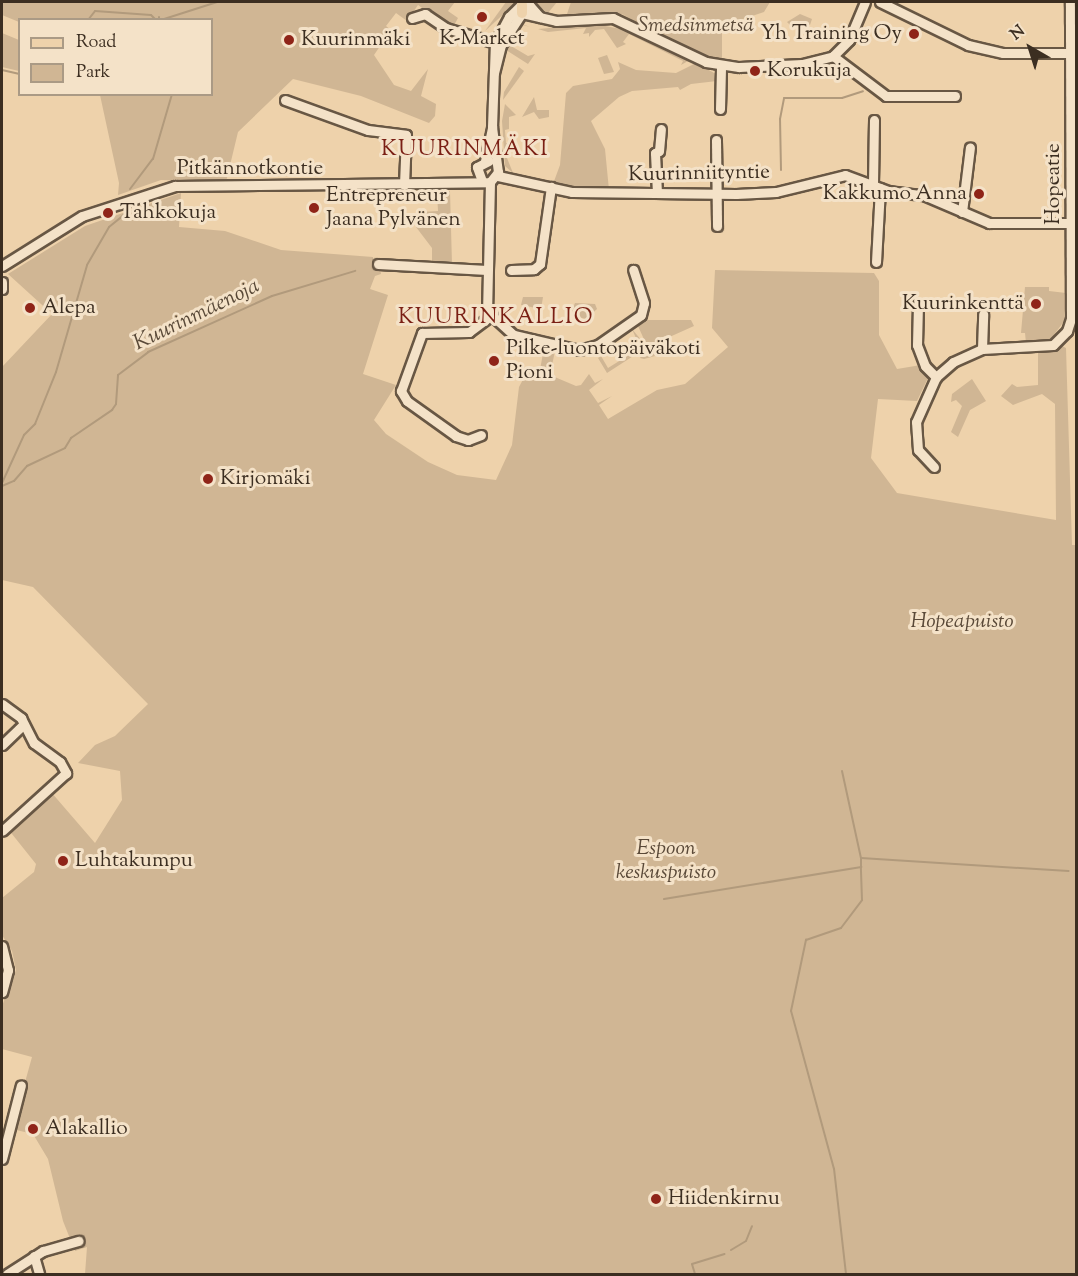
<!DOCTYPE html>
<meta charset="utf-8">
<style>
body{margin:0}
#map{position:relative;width:1078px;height:1276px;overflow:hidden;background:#eed2ab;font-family:"Sorts Mill Goudy",serif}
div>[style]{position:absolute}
.green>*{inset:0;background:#d0b694}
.stream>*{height:2px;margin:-1px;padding:0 1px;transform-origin:1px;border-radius:1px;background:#b19a7c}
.roads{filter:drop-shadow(2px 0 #685744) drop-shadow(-2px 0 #685744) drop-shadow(0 2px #685744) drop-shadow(0 -2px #685744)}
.minor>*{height:9px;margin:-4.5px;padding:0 4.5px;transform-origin:4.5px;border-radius:4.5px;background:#f4e2c8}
.major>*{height:10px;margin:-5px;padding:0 5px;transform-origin:5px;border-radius:5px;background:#eed2ab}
.dots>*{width:16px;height:16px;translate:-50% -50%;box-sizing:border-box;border:3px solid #f4e2c8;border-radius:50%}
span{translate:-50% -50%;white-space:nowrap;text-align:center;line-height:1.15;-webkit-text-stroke:6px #f4e2c8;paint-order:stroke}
.park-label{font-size:21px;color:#5a4938;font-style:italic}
.poi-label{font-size:21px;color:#3c2e21}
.right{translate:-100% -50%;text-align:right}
.left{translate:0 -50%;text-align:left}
.street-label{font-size:21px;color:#3c2e21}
.neighbourhood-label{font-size:22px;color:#7a1f14;letter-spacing:1.5px}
.water-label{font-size:22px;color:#594938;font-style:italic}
.frame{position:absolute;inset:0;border:3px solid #3c2e21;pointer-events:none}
.legend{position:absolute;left:18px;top:18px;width:195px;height:78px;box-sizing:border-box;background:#f4e2c8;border:2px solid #aa9a85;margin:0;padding:8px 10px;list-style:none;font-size:18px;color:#3c2e21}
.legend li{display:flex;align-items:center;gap:12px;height:30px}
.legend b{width:30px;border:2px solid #aa9a85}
.north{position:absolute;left:1000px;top:18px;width:60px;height:60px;-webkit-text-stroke:4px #f4e2c8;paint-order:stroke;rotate:321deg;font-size:16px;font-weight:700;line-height:24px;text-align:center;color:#3c2e21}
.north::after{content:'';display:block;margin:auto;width:21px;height:27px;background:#3c2e21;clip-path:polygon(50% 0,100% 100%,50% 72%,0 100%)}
</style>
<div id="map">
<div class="green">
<div style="clip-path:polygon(2px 2px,455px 2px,448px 11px,458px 18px,452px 29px,418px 5px,407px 21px,396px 13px,386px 26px,391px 30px,374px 55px,394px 85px,411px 91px,428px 69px,421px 96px,436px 104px,435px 116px,429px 123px,361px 96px,293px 79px,238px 132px,226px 182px,161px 180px,118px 195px,119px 183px,100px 95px,212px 94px,212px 20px,19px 22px,2px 15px)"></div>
<div style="clip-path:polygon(506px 2px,517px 2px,485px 31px)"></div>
<div style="clip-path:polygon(539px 2px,557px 2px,548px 13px,536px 5px)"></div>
<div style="clip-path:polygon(571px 2px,770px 2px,764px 12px,731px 23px,722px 21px,722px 62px,701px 56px,622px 14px,566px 17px)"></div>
<div style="clip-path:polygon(800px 14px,812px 19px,810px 25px,793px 28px,787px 22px)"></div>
<div style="clip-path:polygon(522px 24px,530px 27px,523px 25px,511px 46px,528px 56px,535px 54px,528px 64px,506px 50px)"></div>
<div style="clip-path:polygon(595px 24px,631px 31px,688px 61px,681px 65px,683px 61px,629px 34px,623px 42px,626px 44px,617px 48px,604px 29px,595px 30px,589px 37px,589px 33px,583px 34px,586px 28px,548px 32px,538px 29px)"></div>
<div style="clip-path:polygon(2px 33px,19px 40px,19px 71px,2px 67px)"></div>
<div style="clip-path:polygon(607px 55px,614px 72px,604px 74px,598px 58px)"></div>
<div style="clip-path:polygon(618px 62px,636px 70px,676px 73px,696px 63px,716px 74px,717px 81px,691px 84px,680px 90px,678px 87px,632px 91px,619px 97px,591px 121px,605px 149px,609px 190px,582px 190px,553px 184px,560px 165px,566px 93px,573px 86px,612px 79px,620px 69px)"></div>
<div style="clip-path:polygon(519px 67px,524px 71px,503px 100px,504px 92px)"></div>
<div style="clip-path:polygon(534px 97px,537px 110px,549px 110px,549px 117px,539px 119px,534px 112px,522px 117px)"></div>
<div style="clip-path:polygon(505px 104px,516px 115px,509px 117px,509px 129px,505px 130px,506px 143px,512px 143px,506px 145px,506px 154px,511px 154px,507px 158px,513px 173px,505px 166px,502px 121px)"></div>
<div style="clip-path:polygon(437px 191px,450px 191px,452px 264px,432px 263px,432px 248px,416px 227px,421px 212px,438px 211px)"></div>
<div style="clip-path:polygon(181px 193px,179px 227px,225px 231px,281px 250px,373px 257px,374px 271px,380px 269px,381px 274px,375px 276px,370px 289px,388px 295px,363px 374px,396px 385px,374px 420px,386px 434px,428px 462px,457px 475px,496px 480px,512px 445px,519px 387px,528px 370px,539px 375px,544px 348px,555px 351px,550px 375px,576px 386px,581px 385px,589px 374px,595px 383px,603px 379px,589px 390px,598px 403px,612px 396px,599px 405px,608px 419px,657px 390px,685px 384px,728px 347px,712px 328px,715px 270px,874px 273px,879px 281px,879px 335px,897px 369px,921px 365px,928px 378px,917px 401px,878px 399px,871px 458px,897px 493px,1056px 520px,1055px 404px,1042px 394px,1013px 405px,1001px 396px,1012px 384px,1017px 387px,1038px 385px,1038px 352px,1060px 345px,1066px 348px,1072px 545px,1076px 545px,1076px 1274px,85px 1274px,87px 1247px,75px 1251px,63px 1221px,48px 1159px,33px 1134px,12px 1129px,32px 1057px,2px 1049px,2px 1006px,16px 970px,12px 951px,2px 935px,2px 898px,34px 872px,36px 864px,8px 829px,51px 792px,95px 843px,122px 800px,120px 771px,78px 763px,95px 745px,115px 736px,148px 704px,33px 587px,2px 580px,2px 367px,52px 314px,8px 274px,85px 226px)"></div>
<div style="clip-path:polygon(71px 228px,72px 230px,2px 274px,47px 239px)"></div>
<div style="clip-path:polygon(1025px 287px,1049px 287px,1049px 291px,1066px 293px,1065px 320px,1050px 340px,1026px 343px,1025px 333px,1021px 333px)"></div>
<div style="clip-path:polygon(523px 297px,543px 297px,541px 309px,521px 305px)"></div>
<div style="clip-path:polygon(575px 303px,595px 304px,597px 309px,586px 319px,570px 315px)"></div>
<div style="clip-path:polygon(645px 320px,691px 320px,694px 326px,665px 339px,655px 356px,644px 359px,640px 358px,647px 346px,638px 326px)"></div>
<div style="clip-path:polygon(632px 329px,642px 341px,641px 351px,607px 373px,598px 358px,601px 356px,608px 368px,624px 358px,639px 345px)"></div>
<div style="clip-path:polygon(972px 379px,986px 401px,970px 410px,958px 437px,951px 432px,962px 406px,956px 400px,951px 402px,952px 394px)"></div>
</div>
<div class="stream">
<div style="left:159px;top:17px;width:3px;rotate:90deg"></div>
<div style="left:88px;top:20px;width:11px;rotate:-52deg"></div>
<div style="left:95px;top:11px;width:56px;rotate:4.1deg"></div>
<div style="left:151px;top:15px;width:7px;rotate:45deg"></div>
<div style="left:161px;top:20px;width:59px;rotate:-17.8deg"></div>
<div style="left:217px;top:2px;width:54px"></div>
<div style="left:2px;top:70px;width:18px;rotate:13deg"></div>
<div style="left:781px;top:170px;width:51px;rotate:-91.1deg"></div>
<div style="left:780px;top:119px;width:21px;rotate:-79deg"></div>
<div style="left:784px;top:98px;width:58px"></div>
<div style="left:842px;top:98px;width:22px;rotate:-18deg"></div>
<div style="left:130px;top:189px;width:38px;rotate:-53deg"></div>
<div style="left:153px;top:159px;width:68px;rotate:-73.7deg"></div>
<div style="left:2px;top:483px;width:53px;rotate:-65.4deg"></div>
<div style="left:24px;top:435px;width:16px;rotate:-45deg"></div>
<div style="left:35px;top:424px;width:56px;rotate:-68deg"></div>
<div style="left:56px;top:372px;width:111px;rotate:-73.8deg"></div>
<div style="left:87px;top:265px;width:44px;rotate:-59.9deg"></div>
<div style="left:109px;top:227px;width:26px;rotate:-39deg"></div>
<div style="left:2px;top:486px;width:13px;rotate:-23deg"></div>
<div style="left:14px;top:481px;width:20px;rotate:-49deg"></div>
<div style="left:27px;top:466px;width:42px;rotate:-25.3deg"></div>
<div style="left:65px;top:448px;width:12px;rotate:-59deg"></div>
<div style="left:71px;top:438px;width:50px;rotate:-34.3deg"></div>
<div style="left:112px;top:410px;width:7px;rotate:-56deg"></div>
<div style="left:116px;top:404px;width:29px;rotate:-86deg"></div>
<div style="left:118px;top:375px;width:38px;rotate:-37deg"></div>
<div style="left:148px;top:352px;width:136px;rotate:-24.3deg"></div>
<div style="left:272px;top:296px;width:87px;rotate:-16.8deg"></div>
<div style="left:842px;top:771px;width:89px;rotate:77.7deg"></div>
<div style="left:664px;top:899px;width:200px;rotate:-9.2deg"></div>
<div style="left:861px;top:867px;width:9px;rotate:-90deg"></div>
<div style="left:861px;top:858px;width:208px;rotate:3.6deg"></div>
<div style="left:731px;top:1250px;width:17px;rotate:-31deg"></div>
<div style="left:746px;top:1241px;width:16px;rotate:-68deg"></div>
<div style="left:695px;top:1274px;width:10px;rotate:-107deg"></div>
<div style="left:692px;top:1264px;width:34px;rotate:-17deg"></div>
<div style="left:846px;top:1274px;width:106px;rotate:-96.5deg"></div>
<div style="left:834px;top:1169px;width:164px;rotate:-105.2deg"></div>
<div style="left:791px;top:1011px;width:73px;rotate:-78.1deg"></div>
<div style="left:806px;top:940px;width:37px;rotate:-19deg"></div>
<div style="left:841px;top:928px;width:35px;rotate:-53deg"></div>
<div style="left:862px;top:900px;width:33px;rotate:-92deg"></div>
</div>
<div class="roads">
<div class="minor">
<div style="left:880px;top:2px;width:98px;rotate:26deg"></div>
<div style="left:968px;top:45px;width:36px;rotate:13deg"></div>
<div style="left:1003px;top:53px;width:70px"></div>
<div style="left:522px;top:5px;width:8px;rotate:7deg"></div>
<div style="left:530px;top:6px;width:15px;rotate:48deg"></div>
<div style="left:412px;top:18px;width:14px;rotate:-17deg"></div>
<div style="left:425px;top:14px;width:25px;rotate:34deg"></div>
<div style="left:446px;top:28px;width:55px;rotate:16.8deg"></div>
<div style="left:833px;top:56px;width:66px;rotate:37deg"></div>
<div style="left:886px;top:96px;width:69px"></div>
<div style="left:494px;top:73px;width:29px;rotate:-76deg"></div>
<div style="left:501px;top:45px;width:38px;rotate:-57deg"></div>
<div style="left:522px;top:13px;width:35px;rotate:13deg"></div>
<div style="left:556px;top:21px;width:57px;rotate:-3deg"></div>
<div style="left:613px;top:18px;width:103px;rotate:25.3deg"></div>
<div style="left:706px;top:62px;width:33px;rotate:9deg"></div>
<div style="left:739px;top:67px;width:63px;rotate:-2.7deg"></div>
<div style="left:802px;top:64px;width:32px;rotate:-14deg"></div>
<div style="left:833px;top:56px;width:23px;rotate:-45deg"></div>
<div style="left:849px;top:40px;width:41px;rotate:-67.2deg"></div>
<div style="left:285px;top:100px;width:88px;rotate:19.9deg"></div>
<div style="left:368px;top:130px;width:38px;rotate:7deg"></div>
<div style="left:406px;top:135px;width:50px;rotate:92.3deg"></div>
<div style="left:720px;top:109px;width:42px;rotate:-88.6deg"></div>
<div style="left:716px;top:140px;width:86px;rotate:89.3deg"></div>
<div style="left:485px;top:161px;width:35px;rotate:-78deg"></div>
<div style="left:492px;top:127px;width:84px;rotate:-88deg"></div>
<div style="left:495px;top:43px;width:30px;rotate:-62deg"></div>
<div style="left:509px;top:17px;width:21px;rotate:-45deg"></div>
<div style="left:498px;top:176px;width:76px;rotate:12.2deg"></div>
<div style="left:572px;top:192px;width:164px;rotate:0.7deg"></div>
<div style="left:736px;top:194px;width:40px;rotate:-2.9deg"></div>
<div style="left:776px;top:192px;width:71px;rotate:-13.8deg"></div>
<div style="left:845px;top:175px;width:46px;rotate:20.4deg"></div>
<div style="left:888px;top:191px;width:38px;rotate:7deg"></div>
<div style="left:926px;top:196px;width:69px;rotate:23.2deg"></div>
<div style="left:989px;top:223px;width:83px"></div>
<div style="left:482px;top:181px;width:15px;rotate:-110deg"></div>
<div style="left:477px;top:167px;width:13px;rotate:-27deg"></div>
<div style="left:490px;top:182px;width:129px;rotate:91.3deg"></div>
<div style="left:487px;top:311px;width:36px;rotate:42deg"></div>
<div style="left:514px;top:335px;width:67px;rotate:13deg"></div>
<div style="left:579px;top:350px;width:20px;rotate:-15deg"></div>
<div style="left:598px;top:345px;width:52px;rotate:-34.9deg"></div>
<div style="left:641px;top:315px;width:12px;rotate:-76deg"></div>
<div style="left:644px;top:303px;width:35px;rotate:-108deg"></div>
<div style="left:873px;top:184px;width:64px;rotate:-89.1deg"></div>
<div style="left:657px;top:193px;width:40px;rotate:-92.9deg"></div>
<div style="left:655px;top:153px;width:4px;rotate:-27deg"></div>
<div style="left:659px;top:151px;width:22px;rotate:-85deg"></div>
<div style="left:962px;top:212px;width:65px;rotate:-83deg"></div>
<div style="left:876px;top:262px;width:74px;rotate:-86.9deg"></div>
<div style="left:378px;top:264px;width:109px;rotate:3.2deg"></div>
<div style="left:2px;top:266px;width:94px;rotate:-32deg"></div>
<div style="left:82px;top:216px;width:98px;rotate:-17.9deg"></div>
<div style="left:175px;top:186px;width:315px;rotate:-0.7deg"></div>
<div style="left:490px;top:182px;width:13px;rotate:-51deg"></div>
<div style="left:498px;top:172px;width:45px;rotate:-97.6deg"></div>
<div style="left:511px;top:270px;width:23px;rotate:-2deg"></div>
<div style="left:534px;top:269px;width:8px;rotate:-40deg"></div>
<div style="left:540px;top:264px;width:78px;rotate:-81.9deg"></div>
<div style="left:2px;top:282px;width:7px;rotate:90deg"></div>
<div style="left:918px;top:304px;width:41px;rotate:91.4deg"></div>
<div style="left:917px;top:345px;width:22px;rotate:69deg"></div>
<div style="left:925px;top:366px;width:16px;rotate:45deg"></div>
<div style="left:982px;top:349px;width:35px;rotate:-88deg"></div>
<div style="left:481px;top:435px;width:14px;rotate:159deg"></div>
<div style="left:468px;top:440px;width:13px;rotate:-162deg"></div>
<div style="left:456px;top:436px;width:60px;rotate:-144.5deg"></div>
<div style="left:407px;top:401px;width:12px;rotate:-121deg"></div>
<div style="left:401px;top:391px;width:62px;rotate:-70.1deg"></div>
<div style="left:422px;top:333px;width:47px;rotate:-1.2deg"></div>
<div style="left:469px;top:332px;width:26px;rotate:-37deg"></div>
<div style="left:934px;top:467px;width:23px;rotate:-133deg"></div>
<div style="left:918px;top:450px;width:28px;rotate:-94deg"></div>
<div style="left:916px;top:422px;width:49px;rotate:-66deg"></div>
<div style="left:936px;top:377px;width:23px;rotate:-41deg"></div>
<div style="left:953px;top:362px;width:32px;rotate:-24deg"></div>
<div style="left:982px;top:349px;width:71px;rotate:-3.2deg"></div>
<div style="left:1053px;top:345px;width:20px;rotate:-45deg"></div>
<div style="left:1067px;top:331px;width:13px;rotate:-72deg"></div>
<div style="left:1071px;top:319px;width:317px;rotate:-90.2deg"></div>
<div style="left:2px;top:704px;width:24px;rotate:36deg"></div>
<div style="left:21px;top:718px;width:28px;rotate:63deg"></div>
<div style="left:34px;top:743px;width:32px;rotate:36deg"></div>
<div style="left:60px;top:762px;width:13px;rotate:61deg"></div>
<div style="left:66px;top:773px;width:86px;rotate:137.8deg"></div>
<div style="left:2px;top:745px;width:30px;rotate:-44deg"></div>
<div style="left:2px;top:946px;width:25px;rotate:76deg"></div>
<div style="left:8px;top:970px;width:23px;rotate:105deg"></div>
<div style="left:2px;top:1159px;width:76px;rotate:-75.6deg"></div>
<div style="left:34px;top:1256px;width:19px;rotate:74deg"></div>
<div style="left:7px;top:1274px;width:43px;rotate:-32.6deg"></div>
<div style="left:43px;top:1251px;width:37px;rotate:-16deg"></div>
</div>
<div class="major">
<div style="left:522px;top:5px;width:8px;rotate:90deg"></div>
</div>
</div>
<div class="dots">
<div style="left:482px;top:17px;background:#8f2418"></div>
<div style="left:914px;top:34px;background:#8f2418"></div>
<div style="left:289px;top:40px;background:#8f2418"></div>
<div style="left:755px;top:71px;background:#8f2418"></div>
<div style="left:979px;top:194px;background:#8f2418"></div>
<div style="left:314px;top:208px;background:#8f2418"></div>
<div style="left:108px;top:213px;background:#8f2418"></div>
<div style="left:1036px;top:304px;background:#8f2418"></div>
<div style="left:30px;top:308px;background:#8f2418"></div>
<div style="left:494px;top:361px;background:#8f2418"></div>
<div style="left:208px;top:479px;background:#8f2418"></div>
<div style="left:63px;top:861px;background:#8f2418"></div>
<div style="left:33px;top:1129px;background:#8f2418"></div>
<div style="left:656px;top:1199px;background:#8f2418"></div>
</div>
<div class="park-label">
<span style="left:696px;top:26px">Smedsinmetsä</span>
<span style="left:962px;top:622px">Hopeapuisto</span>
<span style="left:666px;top:861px">Espoon<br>keskuspuisto</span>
</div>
<div class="poi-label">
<span class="right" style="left:902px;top:34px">Yh Training Oy</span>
<span style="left:482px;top:39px">K-Market</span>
<span class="left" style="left:301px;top:40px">Kuurinmäki</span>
<span class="left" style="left:767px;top:71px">Korukuja</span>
<span class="right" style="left:967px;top:194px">Kakkumo Anna</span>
<span class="left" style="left:326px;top:208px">Entrepreneur<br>Jaana Pylvänen</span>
<span class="left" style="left:120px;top:213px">Tahkokuja</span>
<span class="right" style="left:1024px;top:304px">Kuurinkenttä</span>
<span class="left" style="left:42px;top:308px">Alepa</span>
<span class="left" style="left:506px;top:361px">Pilke-luontopäiväkoti<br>Pioni</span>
<span class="left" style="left:220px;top:479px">Kirjomäki</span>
<span class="left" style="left:75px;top:861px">Luhtakumpu</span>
<span class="left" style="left:45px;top:1129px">Alakallio</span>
<span class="left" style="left:668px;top:1199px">Hiidenkirnu</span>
</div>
<div class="street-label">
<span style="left:250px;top:169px">Pitkännotkontie</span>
<span style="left:699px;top:174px;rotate:-1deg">Kuurinniityntie</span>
<span style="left:1054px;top:184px;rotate:-90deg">Hopeatie</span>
</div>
<div class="neighbourhood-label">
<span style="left:465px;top:151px">KUURINMÄKI</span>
<span style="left:496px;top:319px">KUURINKALLIO</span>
</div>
<div class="water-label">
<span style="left:197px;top:316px;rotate:-26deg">Kuurinmäenoja</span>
</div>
<div class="frame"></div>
<ul class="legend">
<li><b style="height:8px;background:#eed2ab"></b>Road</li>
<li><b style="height:16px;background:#d0b694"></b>Park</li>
</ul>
<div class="north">N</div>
</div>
